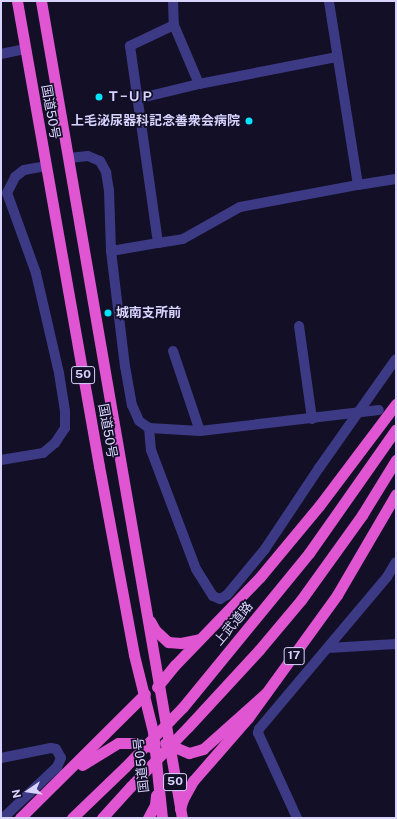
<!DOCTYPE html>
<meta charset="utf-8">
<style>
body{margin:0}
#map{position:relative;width:397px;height:819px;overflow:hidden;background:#130f26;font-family:"Public Sans","Noto Sans JP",sans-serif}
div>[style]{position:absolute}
.minor>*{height:10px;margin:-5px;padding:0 5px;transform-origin:5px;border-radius:5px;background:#3d3a85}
.tertiary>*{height:10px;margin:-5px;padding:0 5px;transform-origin:5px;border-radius:5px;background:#3d3a85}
.trunk>*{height:11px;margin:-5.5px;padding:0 5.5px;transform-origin:5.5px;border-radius:5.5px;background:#e055d1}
.trunk-bridge>*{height:11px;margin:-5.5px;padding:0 5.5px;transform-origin:5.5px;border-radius:5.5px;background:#e055d1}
.dots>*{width:11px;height:11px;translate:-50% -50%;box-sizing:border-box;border:2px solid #130f26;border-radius:50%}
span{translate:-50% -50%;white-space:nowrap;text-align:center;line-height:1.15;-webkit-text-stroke:3.5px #130f26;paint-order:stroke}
.shield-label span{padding:1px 3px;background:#130f26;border:1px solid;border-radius:3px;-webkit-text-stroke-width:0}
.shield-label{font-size:12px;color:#d9d4ff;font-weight:700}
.poi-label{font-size:13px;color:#d9d4ff;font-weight:700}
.left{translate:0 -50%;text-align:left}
.right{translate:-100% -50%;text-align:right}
.street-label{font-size:13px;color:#d9d4ff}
.frame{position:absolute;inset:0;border:2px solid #d9d4ff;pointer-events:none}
.north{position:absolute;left:8px;top:771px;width:40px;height:40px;-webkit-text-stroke:3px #130f26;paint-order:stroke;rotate:257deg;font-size:11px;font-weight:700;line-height:16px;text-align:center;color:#d9d4ff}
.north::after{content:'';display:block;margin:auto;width:14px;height:18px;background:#d9d4ff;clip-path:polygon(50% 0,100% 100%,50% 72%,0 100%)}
</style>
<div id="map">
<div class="minor">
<div style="left:173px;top:1px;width:24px;rotate:88deg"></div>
<div style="left:1px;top:54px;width:25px;rotate:-12deg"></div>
<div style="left:199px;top:84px;width:64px;rotate:-113deg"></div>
<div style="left:174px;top:25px;width:49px;rotate:154.5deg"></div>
<div style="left:130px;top:46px;width:199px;rotate:81.9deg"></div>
<div style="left:158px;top:243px;width:25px;rotate:-9deg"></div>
<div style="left:183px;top:239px;width:65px;rotate:-29.3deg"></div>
<div style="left:240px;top:207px;width:120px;rotate:-10.6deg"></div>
<div style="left:358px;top:185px;width:186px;rotate:-99deg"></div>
<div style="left:137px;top:99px;width:64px;rotate:-13.6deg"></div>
<div style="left:199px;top:84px;width:141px;rotate:-11.1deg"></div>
<div style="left:69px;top:158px;width:19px;rotate:-6deg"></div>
<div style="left:88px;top:156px;width:13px;rotate:23deg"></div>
<div style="left:100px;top:161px;width:13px;rotate:61deg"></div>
<div style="left:106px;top:172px;width:18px;rotate:81deg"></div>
<div style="left:109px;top:190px;width:61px;rotate:88.1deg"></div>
<div style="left:111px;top:251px;width:116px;rotate:83.1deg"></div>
<div style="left:125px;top:366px;width:40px;rotate:80deg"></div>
<div style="left:132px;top:405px;width:17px;rotate:66deg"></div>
<div style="left:139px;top:421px;width:12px;rotate:35deg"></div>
<div style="left:149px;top:428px;width:51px;rotate:3.4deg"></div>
<div style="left:200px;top:431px;width:180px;rotate:-6.7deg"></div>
<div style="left:358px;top:185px;width:38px;rotate:-9deg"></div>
<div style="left:111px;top:251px;width:48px;rotate:-9.7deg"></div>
<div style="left:299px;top:326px;width:94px;rotate:82deg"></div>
<div style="left:173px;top:351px;width:84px;rotate:71.4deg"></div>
<div style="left:149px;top:428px;width:22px;rotate:85deg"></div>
<div style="left:151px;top:450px;width:127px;rotate:69.3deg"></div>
<div style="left:196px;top:569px;width:32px;rotate:58deg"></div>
<div style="left:213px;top:596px;width:8px;rotate:23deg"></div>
<div style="left:220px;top:599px;width:8px;rotate:-30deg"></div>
<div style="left:227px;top:595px;width:60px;rotate:-50.4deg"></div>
<div style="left:265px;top:549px;width:97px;rotate:-56.3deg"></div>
<div style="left:319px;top:468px;width:133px;rotate:-54.8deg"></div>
<div style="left:328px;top:648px;width:68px;rotate:-3.4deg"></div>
<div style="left:1px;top:758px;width:51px;rotate:-11.3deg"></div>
<div style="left:51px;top:748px;width:5px;rotate:11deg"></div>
<div style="left:56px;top:749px;width:10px;rotate:61deg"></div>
<div style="left:61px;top:758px;width:10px;rotate:114deg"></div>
<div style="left:57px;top:767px;width:74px;rotate:136.6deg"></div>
<div style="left:297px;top:818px;width:94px;rotate:-114.6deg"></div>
<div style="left:258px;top:733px;width:4px;rotate:-76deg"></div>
<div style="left:259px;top:729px;width:199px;rotate:-49.9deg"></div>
<div style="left:387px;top:577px;width:17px;rotate:-59deg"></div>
</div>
<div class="tertiary">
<div style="left:1px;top:460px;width:43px;rotate:-9.5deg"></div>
<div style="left:43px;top:453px;width:16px;rotate:-40deg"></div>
<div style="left:55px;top:443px;width:18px;rotate:-56deg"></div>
<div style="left:65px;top:428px;width:17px;rotate:-90deg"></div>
<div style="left:65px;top:411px;width:38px;rotate:-99deg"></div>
<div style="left:59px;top:373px;width:103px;rotate:-103deg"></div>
<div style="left:36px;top:273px;width:85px;rotate:-109.9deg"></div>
<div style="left:7px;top:193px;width:18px;rotate:-63deg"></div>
<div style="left:15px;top:177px;width:11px;rotate:-38deg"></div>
<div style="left:24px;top:170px;width:22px;rotate:-10deg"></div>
</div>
<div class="trunk">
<div style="left:17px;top:1px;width:472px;rotate:80deg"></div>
<div style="left:99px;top:466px;width:192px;rotate:79.5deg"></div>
<div style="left:134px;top:655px;width:79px;rotate:76.1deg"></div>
<div style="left:153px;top:732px;width:86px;rotate:84deg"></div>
<div style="left:41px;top:1px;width:829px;rotate:80.21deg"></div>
<div style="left:150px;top:621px;width:10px;rotate:61deg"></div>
<div style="left:155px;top:630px;width:18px;rotate:43deg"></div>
<div style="left:168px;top:642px;width:13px;rotate:4deg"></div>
<div style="left:181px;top:643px;width:19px;rotate:-12deg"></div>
<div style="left:157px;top:687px;width:28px;rotate:-51deg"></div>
<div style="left:175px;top:665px;width:122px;rotate:-46deg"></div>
<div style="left:260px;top:577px;width:92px;rotate:-50.3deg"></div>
<div style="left:319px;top:506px;width:128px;rotate:-53deg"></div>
<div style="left:183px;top:707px;width:199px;rotate:-50.7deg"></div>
<div style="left:309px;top:553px;width:151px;rotate:-54.9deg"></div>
<div style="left:188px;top:727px;width:105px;rotate:-47.3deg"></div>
<div style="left:259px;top:650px;width:65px;rotate:-50deg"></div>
<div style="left:301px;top:600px;width:105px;rotate:-54.3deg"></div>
<div style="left:362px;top:515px;width:65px;rotate:-58.3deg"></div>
<div style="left:165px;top:743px;width:26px;rotate:23deg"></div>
<div style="left:189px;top:753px;width:15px;rotate:-16deg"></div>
<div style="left:203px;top:749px;width:84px;rotate:-41.6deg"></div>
<div style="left:82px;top:765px;width:42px;rotate:-31.4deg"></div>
<div style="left:118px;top:743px;width:21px"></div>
<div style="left:139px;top:743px;width:16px;rotate:18deg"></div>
<div style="left:180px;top:809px;width:10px;rotate:-73deg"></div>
<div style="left:183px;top:799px;width:21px;rotate:-61deg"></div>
<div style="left:193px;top:781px;width:84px;rotate:-48.9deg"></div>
<div style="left:248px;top:718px;width:152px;rotate:-54.1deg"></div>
<div style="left:337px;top:595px;width:117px;rotate:-59.7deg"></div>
<div style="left:20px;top:818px;width:176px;rotate:-44.8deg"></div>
<div style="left:72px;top:818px;width:74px;rotate:-43.9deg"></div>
<div style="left:102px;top:818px;width:42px;rotate:-47.9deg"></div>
<div style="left:148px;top:818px;width:15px;rotate:-62deg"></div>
<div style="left:155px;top:805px;width:10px;rotate:-84deg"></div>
</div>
<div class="trunk-bridge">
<div style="left:125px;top:767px;width:83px;rotate:-46deg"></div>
<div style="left:130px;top:787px;width:83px;rotate:-46deg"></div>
</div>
<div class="dots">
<div style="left:99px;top:97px;background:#00e5ff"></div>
<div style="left:249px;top:121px;background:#00e5ff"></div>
<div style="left:108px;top:313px;background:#00e5ff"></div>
</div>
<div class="shield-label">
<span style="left:83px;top:375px">50</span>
<span style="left:294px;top:656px">17</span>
<span style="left:175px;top:782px">50</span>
</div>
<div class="poi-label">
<span class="left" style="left:107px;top:97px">Ｔ−ＵＰ</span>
<span class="right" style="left:240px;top:121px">上毛泌尿器科記念善衆会病院</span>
<span class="left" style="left:116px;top:313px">城南支所前</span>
</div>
<div class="street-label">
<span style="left:50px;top:112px;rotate:80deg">国道50号</span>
<span style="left:107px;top:431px;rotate:80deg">国道50号</span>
<span style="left:234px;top:624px;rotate:-50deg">上武道路</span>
<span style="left:142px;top:765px;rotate:-96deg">国道50号</span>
</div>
<div class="frame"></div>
<div class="north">N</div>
</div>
